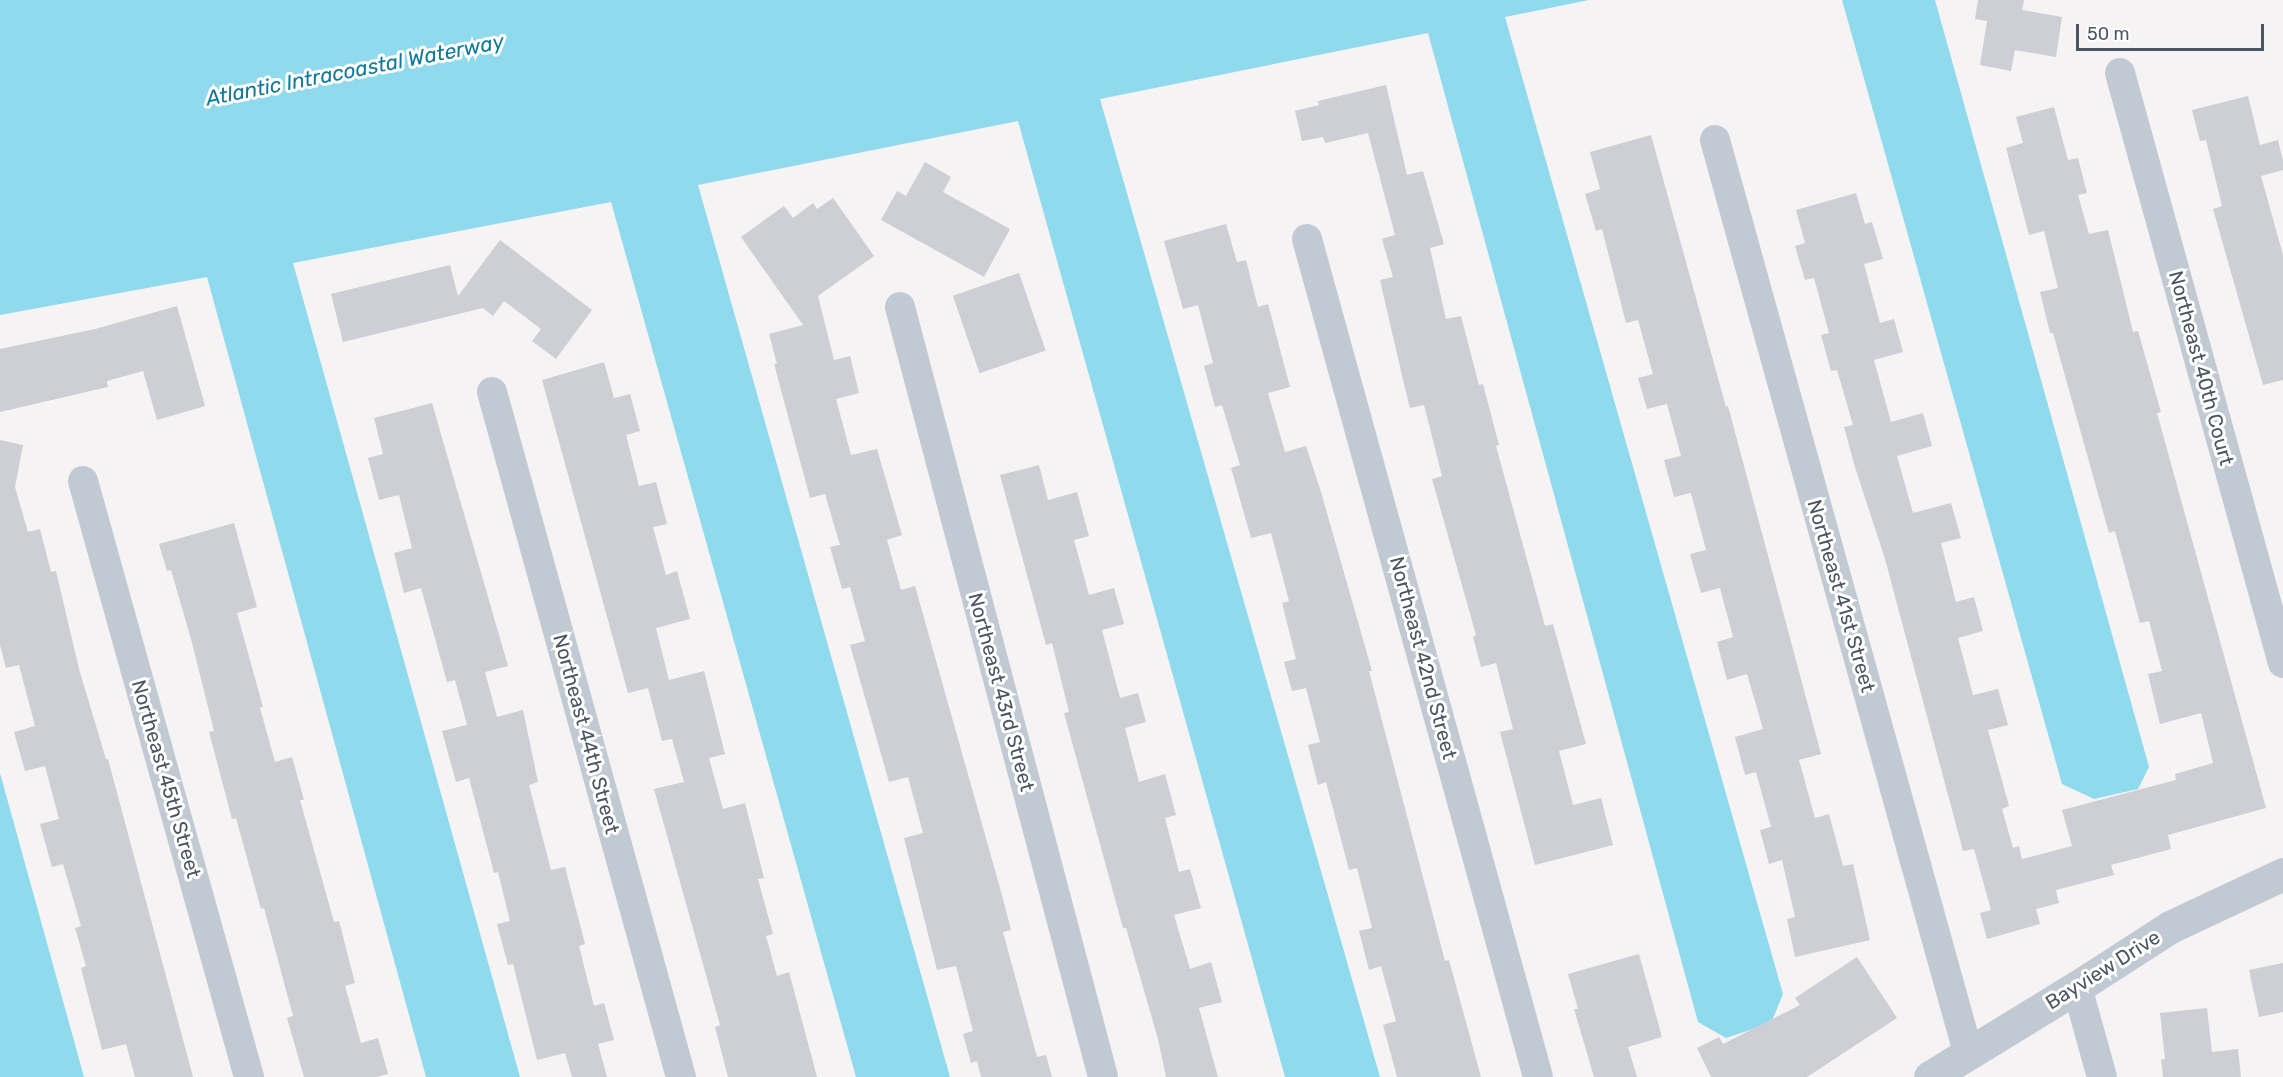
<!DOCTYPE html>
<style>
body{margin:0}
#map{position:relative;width:2283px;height:1077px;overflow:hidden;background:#f5f3f3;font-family:Rubik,sans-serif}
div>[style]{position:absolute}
.water>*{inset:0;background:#90daee}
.building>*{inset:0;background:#cdcfd5;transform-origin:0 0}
.minor>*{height:30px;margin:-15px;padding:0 15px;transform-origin:15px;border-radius:15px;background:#c1cad2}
.tertiary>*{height:33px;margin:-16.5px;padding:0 16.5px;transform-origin:16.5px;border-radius:16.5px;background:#c1cad2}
span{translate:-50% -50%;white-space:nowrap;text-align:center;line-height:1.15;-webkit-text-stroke:6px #fff;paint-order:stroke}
.street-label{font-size:20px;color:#4a5661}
.water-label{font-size:21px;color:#0c7c9b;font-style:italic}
.scale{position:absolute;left:2076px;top:24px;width:188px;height:27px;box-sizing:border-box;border:3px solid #4a5661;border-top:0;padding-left:8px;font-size:18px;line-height:21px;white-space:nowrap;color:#4a5661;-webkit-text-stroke:4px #fff;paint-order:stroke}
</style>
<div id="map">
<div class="water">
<div style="clip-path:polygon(0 0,1589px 0,1505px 17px,1783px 994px,1771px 1023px,1726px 1038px,1698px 1022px,1428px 33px,1100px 99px,1380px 1077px,1285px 1077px,1018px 121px,698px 185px,950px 1077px,856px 1077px,611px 202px,293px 263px,520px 1077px,426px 1077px,207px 277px,0 315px)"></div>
<div style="clip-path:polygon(1842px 0,1935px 0,2149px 767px,2138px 789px,2094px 799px,2062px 784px)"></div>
<div style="clip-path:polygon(0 773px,84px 1077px,0 1077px)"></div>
</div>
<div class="building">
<div style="clip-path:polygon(1978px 0,2024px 0,2022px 10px,2062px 17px,2056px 57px,2015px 50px,2011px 71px,1980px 65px,1987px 21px,1975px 19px)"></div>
<div style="clip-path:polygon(1386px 85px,1407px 175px,1423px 171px,1444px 244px,1430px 248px,1446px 319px,1461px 316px,1479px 385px,1483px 384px,1499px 445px,1496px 446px,1545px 626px,1553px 624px,1586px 744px,1559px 751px,1573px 805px,1601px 798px,1613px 845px,1535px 865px,1500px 732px,1513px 729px,1496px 663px,1481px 667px,1473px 637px,1476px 635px,1432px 479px,1442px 476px,1424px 405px,1410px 408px,1403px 380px,1380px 280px,1393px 277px,1382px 239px,1395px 235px,1368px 133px,1325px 143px,1323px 137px,1302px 141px,1295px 111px,1319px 105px,1318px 101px)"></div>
<div style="clip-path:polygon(2248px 96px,2260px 145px,2278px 140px,2283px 161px,2283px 170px,2261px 176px,2283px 255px,2283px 380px,2263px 385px,2213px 209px,2222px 206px,2206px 140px,2200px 141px,2192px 110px)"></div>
<div style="clip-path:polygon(2054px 107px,2068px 160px,2078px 158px,2087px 193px,2078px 195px,2089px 234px,2108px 230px,2133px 332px,2138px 331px,2161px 412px,2157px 413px,2266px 808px,2168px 835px,2171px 849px,2111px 865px,2114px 875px,2056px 890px,2059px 903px,2036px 909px,2040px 924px,1987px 939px,1980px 913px,1991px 910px,1974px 849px,1963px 851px,1885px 559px,1855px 467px,1844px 427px,1853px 425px,1837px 370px,1831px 371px,1821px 335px,1829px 333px,1814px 278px,1805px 280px,1795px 246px,1805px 243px,1796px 210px,1856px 193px,1865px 224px,1872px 222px,1883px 259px,1864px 264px,1880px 323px,1894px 319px,1903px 352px,1874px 360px,1891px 422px,1923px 413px,1932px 446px,1897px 456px,1913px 513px,1951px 503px,1961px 538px,1941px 543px,1956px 602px,1974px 597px,1983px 631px,1958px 638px,1973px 695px,1998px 689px,2008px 725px,1988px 730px,2009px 806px,2002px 809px,2013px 848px,2019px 846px,2022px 859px,2072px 846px,2062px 810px,2176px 780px,2175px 774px,2213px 763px,2201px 713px,2160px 724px,2148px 674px,2162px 671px,2149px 621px,2140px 623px,2115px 531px,2109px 533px,2053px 333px,2050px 333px,2040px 292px,2058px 288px,2044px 231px,2029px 235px,2006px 148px,2023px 143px,2016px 117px)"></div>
<div style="clip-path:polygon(1651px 135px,1726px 407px,1728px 406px,1821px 754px,1799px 760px,1815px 818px,1829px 814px,1843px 866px,1853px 864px,1870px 940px,1795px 957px,1787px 919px,1795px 917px,1782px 860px,1769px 864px,1760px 830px,1771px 827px,1756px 772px,1745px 775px,1735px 737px,1763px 729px,1747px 674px,1727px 680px,1717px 642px,1733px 637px,1720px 588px,1701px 593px,1690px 554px,1706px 550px,1691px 493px,1674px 497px,1664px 460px,1681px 456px,1667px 404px,1647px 409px,1638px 378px,1653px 374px,1638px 320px,1626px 323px,1602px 229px,1596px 231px,1585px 194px,1600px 189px,1590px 152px)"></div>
<div style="clip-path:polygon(925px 162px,951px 177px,943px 192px,1010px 229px,984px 277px,881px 220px,897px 191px,906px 196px)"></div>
<div style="clip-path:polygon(833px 198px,874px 256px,818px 296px,834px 360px,850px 356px,859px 393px,836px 399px,851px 455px,877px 449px,902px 535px,887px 540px,901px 590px,915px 586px,1000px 888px,1011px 930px,1003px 932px,1037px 1057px,1046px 1055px,1052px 1077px,981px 1077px,977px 1061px,971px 1063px,963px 1034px,973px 1031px,956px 966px,937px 970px,904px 838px,923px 833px,908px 777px,889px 782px,850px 645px,865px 641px,850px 587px,842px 589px,830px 547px,840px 545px,825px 494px,810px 498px,774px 364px,777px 364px,769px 334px,803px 325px,741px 237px,784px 206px,793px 218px,813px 203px,817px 209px)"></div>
<div style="clip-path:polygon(1226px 224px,1237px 262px,1246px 260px,1258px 307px,1268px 304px,1290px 387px,1268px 393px,1285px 452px,1306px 446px,1321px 492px,1372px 671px,1369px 671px,1445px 961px,1449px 960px,1481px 1077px,1397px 1077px,1383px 1025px,1396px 1021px,1381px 966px,1369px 970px,1359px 931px,1372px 928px,1357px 868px,1349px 870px,1326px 782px,1318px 785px,1308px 745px,1320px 742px,1306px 688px,1292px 691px,1284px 662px,1296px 659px,1282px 603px,1289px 601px,1271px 533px,1251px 538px,1231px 468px,1240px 465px,1222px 405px,1215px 407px,1204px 366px,1213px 363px,1198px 305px,1183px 309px,1164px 241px)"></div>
<div style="clip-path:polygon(500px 240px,592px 310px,556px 359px,532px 341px,541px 329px,504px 301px,493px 316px,483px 308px,343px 342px,331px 294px,450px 265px,458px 296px)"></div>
<div style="left:1019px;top:273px;width:82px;height:70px;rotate:71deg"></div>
<div style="clip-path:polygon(177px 306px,205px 406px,157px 420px,143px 371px,107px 381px,108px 387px,0 412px,0 349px,95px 329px)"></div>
<div style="clip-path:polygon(604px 362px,614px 398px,630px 394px,640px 431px,626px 435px,639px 486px,656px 482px,667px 524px,653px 527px,666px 575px,677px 571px,690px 619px,656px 628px,669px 680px,704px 671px,725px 754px,709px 758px,723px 809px,745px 803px,764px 878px,758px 879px,773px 934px,766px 936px,777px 976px,789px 972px,817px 1077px,728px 1077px,715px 1027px,720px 1025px,654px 789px,684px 782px,672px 739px,662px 741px,648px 688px,628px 693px,542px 380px)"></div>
<div style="clip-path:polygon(432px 403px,508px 666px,485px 672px,497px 717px,523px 710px,538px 782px,529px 785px,551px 870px,565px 867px,585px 944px,579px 946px,594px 1006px,604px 1003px,614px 1040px,598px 1044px,607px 1077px,572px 1077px,565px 1053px,537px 1060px,513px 964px,508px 965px,497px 924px,510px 921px,498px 872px,494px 873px,469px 778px,456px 782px,442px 731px,467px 725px,455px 680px,447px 682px,421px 588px,404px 593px,394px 553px,412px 548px,399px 495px,379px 500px,368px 458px,383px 454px,374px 418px)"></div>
<div style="clip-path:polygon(0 440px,23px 445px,15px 487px,28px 532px,40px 529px,51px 572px,56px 571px,79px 669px,106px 759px,108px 759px,193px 1077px,135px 1077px,126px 1044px,102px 1050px,81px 968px,86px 966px,75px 928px,81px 926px,63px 864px,52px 867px,40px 824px,59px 819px,45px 766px,25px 771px,14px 732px,35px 726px,19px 665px,6px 668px,0 645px)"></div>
<div style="clip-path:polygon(1039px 465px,1048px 500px,1077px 492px,1089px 536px,1074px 540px,1089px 595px,1114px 588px,1124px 624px,1102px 630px,1120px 698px,1138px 693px,1146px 722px,1125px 728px,1139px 782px,1165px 774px,1176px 815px,1165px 818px,1179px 872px,1190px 869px,1201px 908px,1174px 915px,1190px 969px,1211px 962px,1222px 1002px,1199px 1008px,1218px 1077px,1166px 1077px,1158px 1039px,1126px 928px,1123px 928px,1064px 713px,1069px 712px,1052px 643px,1046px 645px,1000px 475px)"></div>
<div style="clip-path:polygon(234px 523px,257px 607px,237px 613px,263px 707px,260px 708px,275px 762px,292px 757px,304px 800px,300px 800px,334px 922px,339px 921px,355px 983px,345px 986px,361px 1043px,378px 1038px,388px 1074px,376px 1077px,304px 1077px,287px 1018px,293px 1016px,264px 908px,261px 909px,236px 818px,232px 819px,209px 732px,214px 731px,191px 639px,171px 570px,167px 571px,159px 544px)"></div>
<div style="clip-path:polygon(1639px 954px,1662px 1037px,1628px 1047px,1637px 1077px,1594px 1077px,1574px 1009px,1578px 1009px,1568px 974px)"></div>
<div style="clip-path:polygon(1857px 957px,1897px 1018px,1807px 1077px,1711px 1077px,1697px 1048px,1719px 1037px,1723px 1044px,1800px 1005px,1795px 998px)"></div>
<div style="clip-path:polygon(2283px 963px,2283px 1012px,2259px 1017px,2249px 970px)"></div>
<div style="clip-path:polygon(2207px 1008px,2212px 1052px,2238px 1049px,2241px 1077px,2163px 1077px,2161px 1059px,2165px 1059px,2160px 1013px)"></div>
</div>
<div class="minor">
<div style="left:2120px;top:73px;width:612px;rotate:74.56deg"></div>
<div style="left:1715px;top:140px;width:946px;rotate:74.5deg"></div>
<div style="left:1307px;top:239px;width:869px;rotate:74.59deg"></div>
<div style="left:900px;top:307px;width:796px;rotate:75.23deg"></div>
<div style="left:492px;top:392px;width:711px;rotate:74.58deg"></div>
<div style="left:83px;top:481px;width:619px;rotate:74.44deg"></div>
<div style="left:2077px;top:987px;width:93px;rotate:74.5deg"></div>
</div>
<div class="tertiary">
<div style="left:1930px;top:1077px;width:172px;rotate:-31.5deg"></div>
<div style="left:2077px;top:987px;width:111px;rotate:-32.8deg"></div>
<div style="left:2170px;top:927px;width:125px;rotate:-25.1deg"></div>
</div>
<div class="street-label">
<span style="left:2201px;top:368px;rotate:75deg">Northeast 40th Court</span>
<span style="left:1841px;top:596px;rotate:74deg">Northeast 41st Street</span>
<span style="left:1423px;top:658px;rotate:75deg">Northeast 42nd Street</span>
<span style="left:1001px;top:692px;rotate:75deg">Northeast 43rd Street</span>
<span style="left:586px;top:734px;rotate:75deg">Northeast 44th Street</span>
<span style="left:166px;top:779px;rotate:74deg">Northeast 45th Street</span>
<span style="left:2103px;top:970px;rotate:-32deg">Bayview Drive</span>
</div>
<div class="water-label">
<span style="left:355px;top:70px;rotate:-11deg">Atlantic Intracoastal Waterway</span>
</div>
<div class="scale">50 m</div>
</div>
